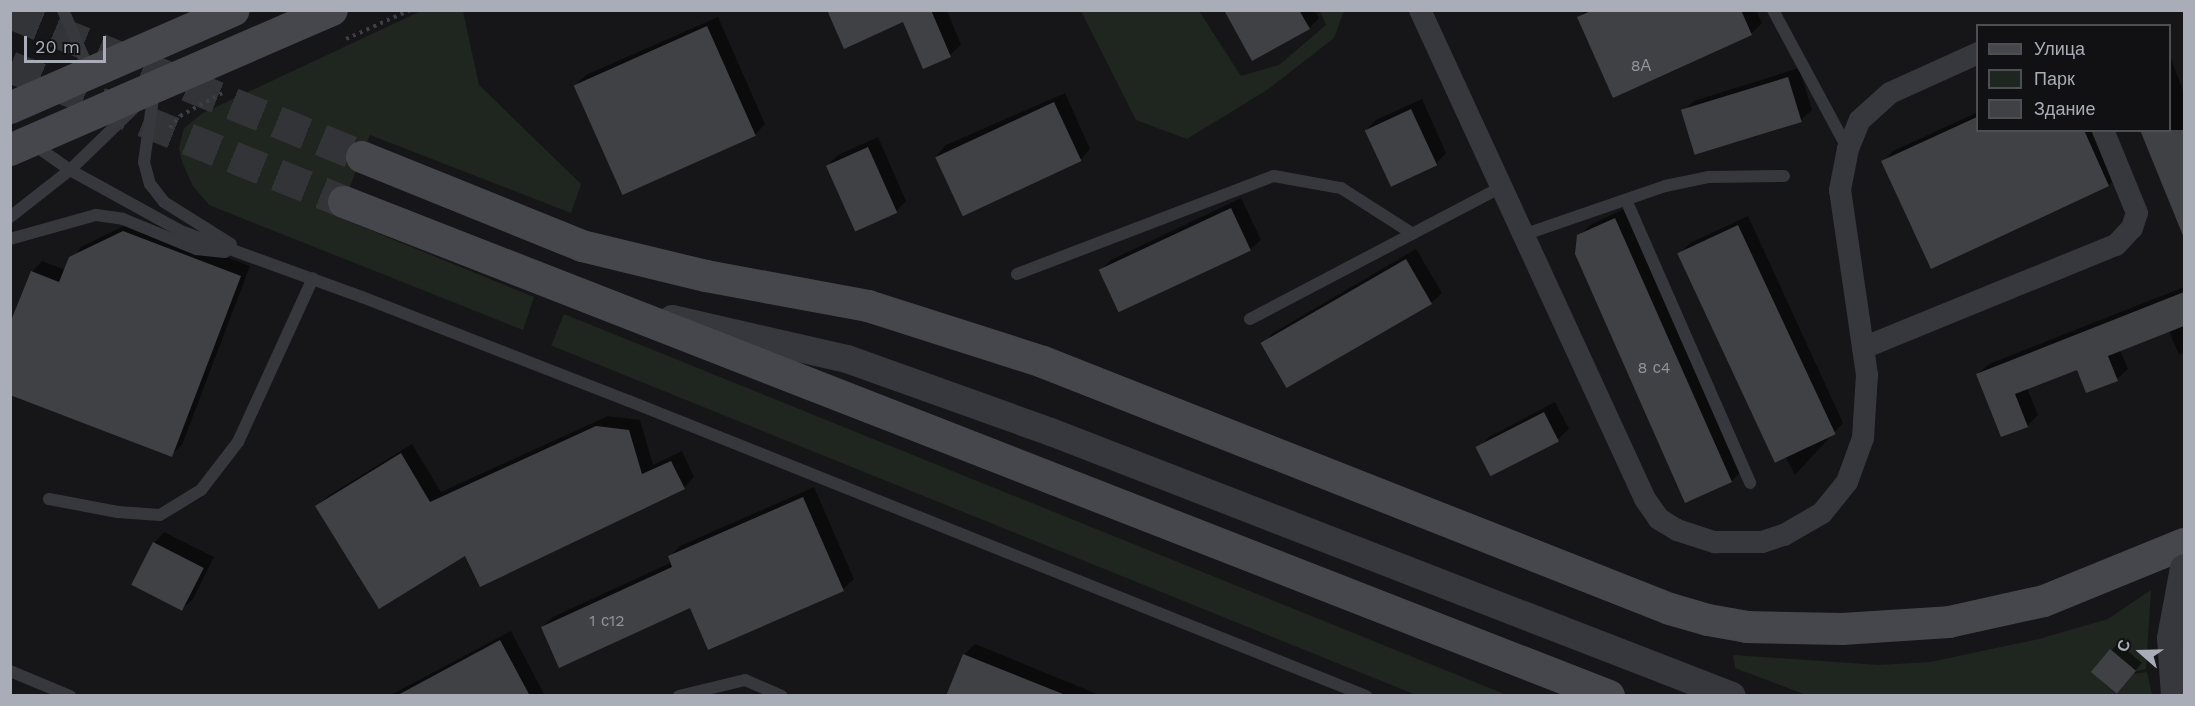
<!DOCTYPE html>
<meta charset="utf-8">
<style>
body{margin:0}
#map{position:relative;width:2195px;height:706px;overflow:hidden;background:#161618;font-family:"Work Sans",sans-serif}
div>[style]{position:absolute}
.green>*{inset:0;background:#1e261f;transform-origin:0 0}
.shadow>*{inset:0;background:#0007}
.building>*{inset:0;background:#404145;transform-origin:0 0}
.secondary-tunnel>*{height:32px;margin-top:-16px;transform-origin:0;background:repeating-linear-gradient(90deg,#333438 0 32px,transparent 0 48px)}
.path>*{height:4px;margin-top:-2px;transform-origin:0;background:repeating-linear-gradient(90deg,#3d3f44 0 3px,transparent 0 7.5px)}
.service>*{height:12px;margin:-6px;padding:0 6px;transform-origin:6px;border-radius:6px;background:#37383d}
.minor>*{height:22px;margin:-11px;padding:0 11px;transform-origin:11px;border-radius:11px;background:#37383d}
.tertiary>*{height:28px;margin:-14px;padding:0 14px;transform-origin:14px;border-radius:14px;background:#37383d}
.secondary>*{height:32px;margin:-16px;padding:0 16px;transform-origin:16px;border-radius:16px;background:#45474d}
.tertiary-bridge>*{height:28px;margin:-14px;padding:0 14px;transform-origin:14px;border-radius:14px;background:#37383d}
span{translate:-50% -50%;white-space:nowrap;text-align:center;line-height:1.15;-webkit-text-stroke:4.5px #111113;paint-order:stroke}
.number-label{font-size:16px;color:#8e929b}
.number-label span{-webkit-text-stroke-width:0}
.frame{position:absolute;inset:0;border:12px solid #a8adb8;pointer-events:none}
.legend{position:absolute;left:1976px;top:24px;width:195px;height:108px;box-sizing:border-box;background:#111113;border:2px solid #4d4f55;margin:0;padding:8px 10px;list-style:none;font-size:18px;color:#a8adb8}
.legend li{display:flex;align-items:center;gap:12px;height:30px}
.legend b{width:30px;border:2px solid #4d4f55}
.north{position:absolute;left:2111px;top:622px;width:60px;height:60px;-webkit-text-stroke:4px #111113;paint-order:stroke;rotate:290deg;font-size:16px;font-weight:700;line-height:24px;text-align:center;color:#a8adb8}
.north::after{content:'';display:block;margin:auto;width:21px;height:27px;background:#a8adb8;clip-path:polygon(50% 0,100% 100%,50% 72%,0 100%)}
.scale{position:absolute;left:24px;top:36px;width:82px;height:27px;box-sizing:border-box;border:3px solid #a8adb8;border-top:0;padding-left:8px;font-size:18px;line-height:21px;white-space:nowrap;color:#a8adb8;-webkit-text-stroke:4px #111113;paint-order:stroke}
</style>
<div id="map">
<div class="green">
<div style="clip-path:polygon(421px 11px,463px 11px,479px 85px,581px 184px,571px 213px,370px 135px,338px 217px,534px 297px,523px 330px,209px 205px,193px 186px,182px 162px,179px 148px,184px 128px,203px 113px)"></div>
<div style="clip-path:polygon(1081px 11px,1199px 11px,1241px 76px,1279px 65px,1326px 25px,1320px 11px,1344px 11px,1334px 38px,1267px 90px,1187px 139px,1136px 120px)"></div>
<div style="left:564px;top:314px;width:1027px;height:34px;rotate:22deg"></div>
<div style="clip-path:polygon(2151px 590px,2146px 669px,2136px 671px,2110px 649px,2091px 672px,2116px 694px,2133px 674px,2147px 672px,2152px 695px,1806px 695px,1735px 668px,1733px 655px,1879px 665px,1930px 662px,2039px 639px,2108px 619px)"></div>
</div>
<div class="shadow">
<div style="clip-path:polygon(829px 10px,947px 10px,961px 45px,950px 55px,904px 21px)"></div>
<div style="clip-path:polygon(1226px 10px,1315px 10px,1319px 18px,1309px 28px)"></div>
<div style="clip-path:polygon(1586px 10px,1756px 10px,1762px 23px,1751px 34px,1614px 96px,1579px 18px)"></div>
<div style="clip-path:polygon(718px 17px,765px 124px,755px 135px,575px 85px,586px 75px)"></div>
<div style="clip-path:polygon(2170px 56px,2184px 93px,2184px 236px,2142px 130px,2170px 130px)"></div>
<div style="clip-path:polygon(1799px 68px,1812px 110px,1801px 120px,1683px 111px,1694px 101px)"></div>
<div style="clip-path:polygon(1065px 93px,1090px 149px,1080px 160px,936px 156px,946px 145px)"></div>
<div style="clip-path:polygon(1422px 99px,1446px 153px,1436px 164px,1366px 130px,1376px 120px)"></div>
<div style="clip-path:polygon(1978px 112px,1978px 130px,2099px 130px,2119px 174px,2109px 185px,1931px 267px,1883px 162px,1893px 151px)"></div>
<div style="clip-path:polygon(878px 137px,906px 201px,896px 211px,827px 166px,838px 155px)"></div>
<div style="clip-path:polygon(1241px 198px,1261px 240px,1250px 250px,1101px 270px,1111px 260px)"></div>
<div style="clip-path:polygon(1626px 208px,1742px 470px,1732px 481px,1686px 501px,1579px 236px,1590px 225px)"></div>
<div style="clip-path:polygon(1748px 216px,1843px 423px,1795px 475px,1679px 254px,1690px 243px)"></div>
<div style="clip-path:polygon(134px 221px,250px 266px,182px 445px,171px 455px,32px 272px,42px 261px,65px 270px,81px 247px)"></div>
<div style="clip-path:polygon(1416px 249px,1442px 293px,1431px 303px,1263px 344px,1273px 333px)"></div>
<div style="clip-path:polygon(2184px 287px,2184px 353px,2179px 355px,2169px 331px,2120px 350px,2128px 369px,2117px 379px,2078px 368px,2027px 388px,2038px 415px,2027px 426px,1978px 374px,1989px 364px)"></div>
<div style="clip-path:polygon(1555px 402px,1569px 429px,1558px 439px,1478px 448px,1489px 437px)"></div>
<div style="clip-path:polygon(608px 416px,640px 420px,653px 465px,682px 451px,694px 477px,684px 488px,465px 554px,317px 506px,328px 496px,412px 444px,441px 492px)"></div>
<div style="clip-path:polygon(814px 487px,854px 579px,843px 589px,709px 648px,691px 606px,542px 627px,553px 617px,672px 562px,669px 557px,680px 546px)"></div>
<div style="clip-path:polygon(164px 532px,214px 557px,193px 599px,182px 609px,154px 543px)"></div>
<div style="clip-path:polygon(511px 631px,545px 696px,389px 696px)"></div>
<div style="clip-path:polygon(2118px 643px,2142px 663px,2123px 685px,2093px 672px)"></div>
<div style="clip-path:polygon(975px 644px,1102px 696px,948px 696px,964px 655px)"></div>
</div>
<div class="building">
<div style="clip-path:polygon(827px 10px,931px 10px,951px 57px,923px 69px,903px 22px,844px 49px)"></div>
<div style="clip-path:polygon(1224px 10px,1299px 10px,1310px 29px,1252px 61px)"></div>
<div style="clip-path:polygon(1593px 10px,1741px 10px,1752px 35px,1613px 98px,1577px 17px)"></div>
<div style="left:707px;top:26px;width:120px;height:146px;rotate:66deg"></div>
<div style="left:1788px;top:77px;width:47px;height:112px;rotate:73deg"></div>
<div style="left:1054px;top:102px;width:65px;height:131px;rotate:65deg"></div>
<div style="left:1411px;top:109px;width:62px;height:51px;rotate:65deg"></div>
<div style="clip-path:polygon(1977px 117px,1977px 130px,2084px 130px,2109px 186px,1931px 269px,1881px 161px)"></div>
<div style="clip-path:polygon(2140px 130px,2184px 130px,2184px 238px)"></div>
<div style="left:868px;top:147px;width:72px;height:46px;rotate:66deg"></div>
<div style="left:1231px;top:208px;width:47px;height:146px;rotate:65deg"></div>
<div style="clip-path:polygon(1615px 218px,1732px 482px,1685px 503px,1575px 254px,1577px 235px)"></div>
<div style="left:1738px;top:225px;width:231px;height:67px;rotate:65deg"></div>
<div style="clip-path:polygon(123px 231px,241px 276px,172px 457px,10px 395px,10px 323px,31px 271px,59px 282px,69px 257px)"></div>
<div style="left:1406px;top:259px;width:52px;height:168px;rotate:60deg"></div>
<div style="clip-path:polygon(2184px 292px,2184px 326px,2108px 356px,2118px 381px,2086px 393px,2077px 370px,2015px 394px,2028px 427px,2001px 437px,1976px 374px)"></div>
<div style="left:1544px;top:412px;width:33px;height:77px;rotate:63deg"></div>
<div style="clip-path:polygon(596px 426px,629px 430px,642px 474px,671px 461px,685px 489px,480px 587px,465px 556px,379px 609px,315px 506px,401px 453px,430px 502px)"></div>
<div style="clip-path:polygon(803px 497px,844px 591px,708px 650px,690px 608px,559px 668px,541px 627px,672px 567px,668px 556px)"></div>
<div style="left:153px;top:542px;width:57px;height:48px;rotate:27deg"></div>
<div style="clip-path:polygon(500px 640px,530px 696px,396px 696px)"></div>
<div style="left:2110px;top:649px;width:34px;height:30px;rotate:40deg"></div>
<div style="clip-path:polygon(963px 654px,1063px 694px,1063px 696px,946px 696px)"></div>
</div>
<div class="secondary-tunnel">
<div style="left:10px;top:13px;width:380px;rotate:22.2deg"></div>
<div style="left:10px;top:67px;width:360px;rotate:22deg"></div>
</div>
<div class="path">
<div style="left:346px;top:39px;width:70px;rotate:-24.4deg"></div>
<div style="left:170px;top:128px;width:16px;rotate:-50deg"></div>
<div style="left:180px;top:116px;width:52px;rotate:-28.5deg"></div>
</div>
<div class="service">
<div style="left:63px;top:10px;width:68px;rotate:66.5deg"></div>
<div style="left:1773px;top:10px;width:158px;rotate:61.7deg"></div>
<div style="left:154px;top:91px;width:72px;rotate:98deg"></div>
<div style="left:144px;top:162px;width:23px;rotate:75deg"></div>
<div style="left:150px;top:184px;width:23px;rotate:52deg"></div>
<div style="left:164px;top:202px;width:79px;rotate:32.1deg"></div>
<div style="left:33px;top:144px;width:45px;rotate:35.1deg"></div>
<div style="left:70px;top:170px;width:129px;rotate:28.8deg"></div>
<div style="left:183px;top:232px;width:190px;rotate:20deg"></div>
<div style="left:362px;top:297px;width:287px;rotate:21.3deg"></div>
<div style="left:629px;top:401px;width:794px;rotate:21.81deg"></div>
<div style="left:1626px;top:200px;width:309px;rotate:66.3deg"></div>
<div style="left:10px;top:217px;width:76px;rotate:-38.1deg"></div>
<div style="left:70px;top:170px;width:91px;rotate:-44.1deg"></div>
<div style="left:1523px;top:235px;width:150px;rotate:-19deg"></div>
<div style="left:1665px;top:186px;width:45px;rotate:-11.6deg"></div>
<div style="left:1709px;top:177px;width:75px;rotate:-0.8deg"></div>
<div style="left:10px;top:239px;width:89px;rotate:-15.6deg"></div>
<div style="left:96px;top:215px;width:27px;rotate:8deg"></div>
<div style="left:123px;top:219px;width:79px;rotate:22.3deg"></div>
<div style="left:196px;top:249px;width:29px;rotate:6deg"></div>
<div style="left:1017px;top:274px;width:275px;rotate:-20.9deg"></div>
<div style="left:1274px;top:176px;width:68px;rotate:10.2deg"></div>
<div style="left:1341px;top:188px;width:85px;rotate:32.6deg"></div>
<div style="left:1250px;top:319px;width:284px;rotate:-27.7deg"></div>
<div style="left:49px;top:499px;width:70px;rotate:10.7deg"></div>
<div style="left:118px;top:512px;width:42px;rotate:4.1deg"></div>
<div style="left:160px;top:515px;width:48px;rotate:-31.4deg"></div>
<div style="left:201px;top:490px;width:61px;rotate:-52.4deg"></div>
<div style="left:238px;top:442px;width:180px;rotate:-65.4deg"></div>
<div style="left:10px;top:671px;width:65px;rotate:22.6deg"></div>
<div style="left:679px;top:696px;width:68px;rotate:-13.6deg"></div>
<div style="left:745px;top:680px;width:40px;rotate:23.4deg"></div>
</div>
<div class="minor">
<div style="left:1420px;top:10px;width:538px;rotate:65.29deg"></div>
<div style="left:1645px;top:499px;width:24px;rotate:55deg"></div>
<div style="left:1659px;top:519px;width:21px;rotate:31deg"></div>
<div style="left:1677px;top:530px;width:40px;rotate:18deg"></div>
<div style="left:1715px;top:542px;width:47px"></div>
<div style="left:1762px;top:542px;width:23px;rotate:-18deg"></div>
<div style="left:1784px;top:535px;width:44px;rotate:-30.1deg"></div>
<div style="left:1822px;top:513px;width:40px;rotate:-51deg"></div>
<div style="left:1847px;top:482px;width:47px;rotate:-70deg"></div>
<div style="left:1863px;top:438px;width:63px;rotate:-86.4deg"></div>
<div style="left:1867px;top:375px;width:187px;rotate:-98.3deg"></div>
<div style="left:1840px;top:190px;width:42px;rotate:-79deg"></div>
<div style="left:1848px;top:149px;width:31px;rotate:-68deg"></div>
<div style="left:1860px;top:120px;width:40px;rotate:-42deg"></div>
<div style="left:1890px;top:93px;width:97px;rotate:-24.4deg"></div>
<div style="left:1863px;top:348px;width:273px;rotate:-22.2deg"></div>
<div style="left:2116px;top:245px;width:23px;rotate:-47deg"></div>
<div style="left:2132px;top:228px;width:16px;rotate:-72deg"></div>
<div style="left:2137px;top:213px;width:90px;rotate:-112.3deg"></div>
</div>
<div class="tertiary">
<div style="left:672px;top:319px;width:180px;rotate:12.9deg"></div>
<div style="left:847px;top:359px;width:217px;rotate:19.7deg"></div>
<div style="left:1051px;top:432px;width:730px;rotate:21.19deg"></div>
</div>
<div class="secondary">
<div style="left:10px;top:108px;width:244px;rotate:-23.6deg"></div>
<div style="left:10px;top:150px;width:351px;rotate:-23.5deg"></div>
<div style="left:362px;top:157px;width:237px;rotate:22deg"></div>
<div style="left:582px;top:246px;width:128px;rotate:13.6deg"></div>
<div style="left:706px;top:276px;width:165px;rotate:10.5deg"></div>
<div style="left:868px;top:306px;width:184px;rotate:17.7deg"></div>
<div style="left:1043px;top:362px;width:674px;rotate:21.5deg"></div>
<div style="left:1670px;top:609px;width:40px;rotate:16deg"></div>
<div style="left:1708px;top:620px;width:39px;rotate:10deg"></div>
<div style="left:1746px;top:627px;width:96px;rotate:1.2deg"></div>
<div style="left:1842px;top:629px;width:107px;rotate:-3.7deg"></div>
<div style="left:1949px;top:622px;width:97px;rotate:-12.5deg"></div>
<div style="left:2044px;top:601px;width:151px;rotate:-22.2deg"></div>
<div style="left:344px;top:202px;width:1358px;rotate:21.33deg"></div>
</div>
<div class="tertiary-bridge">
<div style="left:2175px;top:696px;width:58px;rotate:-93.9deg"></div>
<div style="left:2171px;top:638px;width:71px;rotate:-79.5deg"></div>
</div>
<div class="number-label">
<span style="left:1641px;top:66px">8А</span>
<span style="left:1654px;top:368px">8 с4</span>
<span style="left:607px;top:621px">1 с12</span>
</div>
<div class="frame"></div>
<ul class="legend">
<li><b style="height:8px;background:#45474d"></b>Улица</li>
<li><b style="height:16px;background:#1e261f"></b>Парк</li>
<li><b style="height:16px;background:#404145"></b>Здание</li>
</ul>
<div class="north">С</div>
<div class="scale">20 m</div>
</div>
